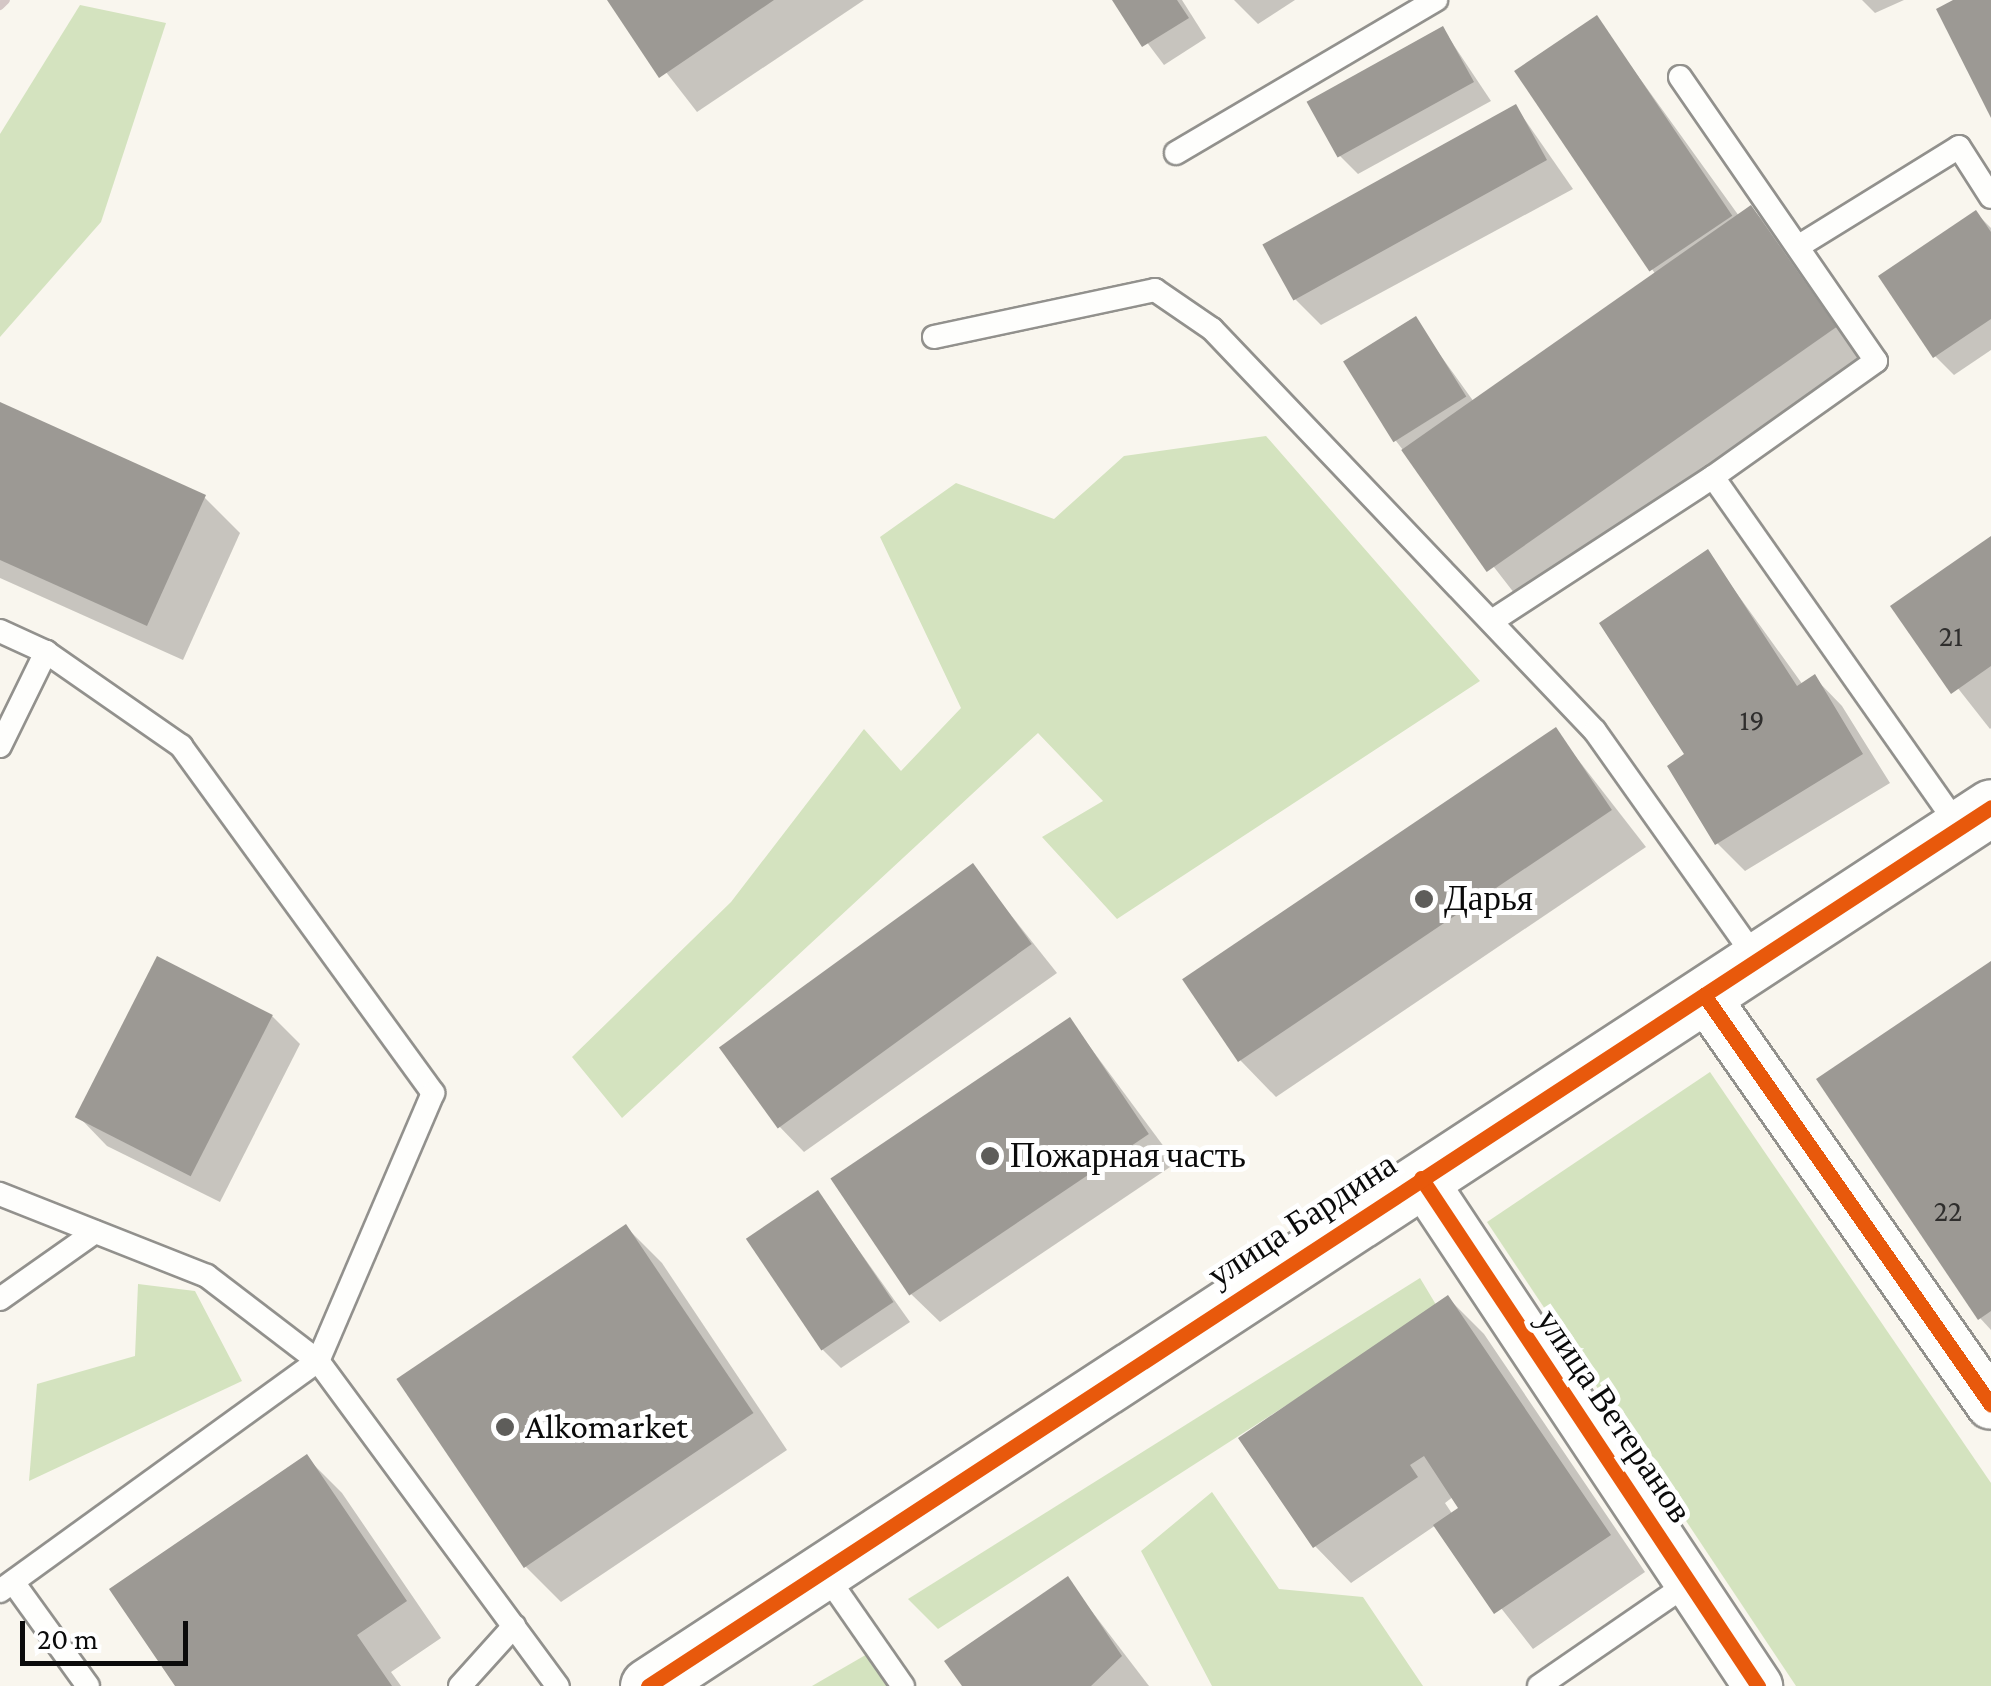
<!DOCTYPE html>
<meta charset="utf-8">
<style>
body{margin:0}
#map{position:relative;width:1991px;height:1686px;overflow:hidden;background:#f9f6ee;font-family:"Crimson Pro",serif}
div>[style]{position:absolute}
.forest>*{inset:0;background:#d4e3bf}
.shadow>*{inset:0;background:#0003}
.building>*{inset:0;background:#9c9994;transform-origin:0 0}
.roads{filter:drop-shadow(2px 0 #92918d) drop-shadow(-2px 0 #92918d) drop-shadow(0 2px #92918d) drop-shadow(0 -2px #92918d)}
.service>*{height:22px;margin:-11px;padding:0 11px;transform-origin:11px;border-radius:11px;background:#fefefc}
.minor>*{height:48px;margin:-24px;padding:0 24px;transform-origin:24px;border-radius:24px;background:#fefefc}
.tertiary>*{height:55px;margin:-27.5px;padding:0 27.5px;transform-origin:27.5px;border-radius:27.5px;background:#fefefc}
.rail>*{height:8px;margin:-4px;padding:0 4px;transform-origin:4px;border-radius:4px;background:#d4c6c5}
.cycleway>*{height:15px;margin:-7.5px;padding:0 7.5px;transform-origin:7.5px;border-radius:7.5px;background:#e8590c}
.dots>*{width:28px;height:28px;translate:-50% -50%;box-sizing:border-box;border:5px solid #fff;border-radius:50%}
span{translate:-50% -50%;white-space:nowrap;text-align:center;line-height:1.15;-webkit-text-stroke:10px #fff;paint-order:stroke}
.number-label{font-size:30px;color:#2f2e2d}
.number-label span{-webkit-text-stroke-width:0}
.poi-label{font-size:35px;color:#0b0b0b}
.left{translate:0 -50%;text-align:left}
.street-label{font-size:35px;color:#0b0b0b}
.scale{position:absolute;left:20px;top:1621px;width:168px;height:45px;box-sizing:border-box;border:5px solid #0b0b0b;border-top:0;padding-left:12px;font-size:30px;line-height:35px;white-space:nowrap;color:#0b0b0b;-webkit-text-stroke:8px #fff;paint-order:stroke}
</style>
<div id="map">
<div class="forest">
<div style="clip-path:polygon(80px 5px,166px 23px,101px 222px,0 337px,0 134px)"></div>
<div style="clip-path:polygon(1266px 436px,1480px 681px,1117px 919px,1042px 837px,1103px 801px,1038px 733px,622px 1118px,572px 1057px,731px 902px,864px 729px,901px 771px,961px 708px,880px 537px,956px 483px,1054px 519px,1124px 456px)"></div>
<div style="clip-path:polygon(1710px 1072px,1991px 1483px,1991px 1686px,1796px 1686px,1487px 1222px)"></div>
<div style="clip-path:polygon(1420px 1278px,1438px 1308px,938px 1629px,908px 1599px)"></div>
<div style="clip-path:polygon(138px 1284px,195px 1291px,242px 1381px,29px 1481px,37px 1384px,135px 1356px)"></div>
<div style="clip-path:polygon(1212px 1492px,1279px 1589px,1363px 1597px,1423px 1686px,1212px 1686px,1141px 1551px)"></div>
<div style="clip-path:polygon(869px 1653px,891px 1686px,812px 1686px)"></div>
</div>
<div class="shadow">
<div style="clip-path:polygon(610px 0,864px 0,697px 112px)"></div>
<div style="clip-path:polygon(1115px 0,1182px 0,1206px 38px,1164px 65px)"></div>
<div style="clip-path:polygon(1234px 0,1295px 0,1258px 24px)"></div>
<div style="clip-path:polygon(1862px 0,1904px 0,1875px 13px)"></div>
<div style="clip-path:polygon(1597px 19px,1739px 216px,1751px 208px,1787px 245px,1871px 364px,1525px 607px,1396px 441px,1415px 320px,1474px 402px,1656px 275px,1518px 72px)"></div>
<div style="clip-path:polygon(1443px 29px,1491px 101px,1358px 174px,1339px 155px)"></div>
<div style="clip-path:polygon(1516px 107px,1573px 189px,1321px 325px,1293px 297px)"></div>
<div style="clip-path:polygon(1976px 213px,1991px 228px,1991px 350px,1954px 375px,1935px 356px)"></div>
<div style="clip-path:polygon(0 405px,204px 497px,240px 533px,183px 660px,0 578px)"></div>
<div style="clip-path:polygon(1991px 539px,1991px 728px,1990px 729px,1894px 607px)"></div>
<div style="clip-path:polygon(1707px 552px,1803px 685px,1814px 677px,1842px 706px,1890px 783px,1745px 871px,1717px 843px,1688px 755px)"></div>
<div style="clip-path:polygon(1555px 730px,1646px 847px,1276px 1097px,1240px 1060px)"></div>
<div style="clip-path:polygon(972px 866px,1057px 973px,804px 1152px,776px 1123px)"></div>
<div style="clip-path:polygon(1991px 964px,1991px 1330px,1980px 1318px)"></div>
<div style="clip-path:polygon(272px 1016px,300px 1044px,220px 1202px,107px 1146px,79px 1117px)"></div>
<div style="clip-path:polygon(1070px 1020px,1176px 1163px,940px 1322px,911px 1294px)"></div>
<div style="clip-path:polygon(818px 1193px,910px 1322px,841px 1368px,822px 1349px)"></div>
<div style="clip-path:polygon(626px 1227px,662px 1263px,787px 1450px,561px 1602px,525px 1566px)"></div>
<div style="clip-path:polygon(evenodd,1448px 1298px,1484px 1334px,1645px 1572px,1533px 1649px,1436px 1525px,1351px 1583px,1315px 1546px,1448px 1298px,1454px 1496px,1462px 1509px,1453px 1515px,1445px 1503px,1454px 1496px)"></div>
<div style="clip-path:polygon(306px 1457px,342px 1493px,441px 1638px,391px 1672px,401px 1686px,178px 1686px)"></div>
<div style="clip-path:polygon(1067px 1579px,1149px 1686px,965px 1686px)"></div>
</div>
<div class="building">
<div style="clip-path:polygon(607px 0,774px 0,659px 78px)"></div>
<div style="clip-path:polygon(1112px 0,1177px 0,1189px 18px,1142px 47px)"></div>
<div style="clip-path:polygon(1953px 0,1991px 0,1991px 118px,1936px 9px)"></div>
<div style="left:1597px;top:15px;width:242px;height:100px;rotate:56deg"></div>
<div style="left:1443px;top:26px;width:64px;height:156px;rotate:61deg"></div>
<div style="left:1516px;top:104px;width:64px;height:290px;rotate:61deg"></div>
<div style="left:1751px;top:205px;width:149px;height:427px;rotate:55deg"></div>
<div style="clip-path:polygon(1976px 210px,1991px 232px,1991px 319px,1933px 358px,1878px 276px)"></div>
<div style="left:1416px;top:316px;width:95px;height:86px;rotate:58deg"></div>
<div style="clip-path:polygon(0 402px,206px 495px,147px 626px,0 560px)"></div>
<div style="clip-path:polygon(1991px 536px,1991px 666px,1951px 694px,1890px 606px)"></div>
<div style="clip-path:polygon(1708px 549px,1797px 686px,1815px 674px,1863px 754px,1715px 845px,1667px 766px,1684px 754px,1599px 623px)"></div>
<div style="left:1556px;top:727px;width:100px;height:451px;rotate:56deg"></div>
<div style="left:973px;top:863px;width:100px;height:314px;rotate:54deg"></div>
<div style="left:157px;top:956px;width:130px;height:181px;rotate:27deg"></div>
<div style="clip-path:polygon(1991px 961px,1991px 1311px,1978px 1320px,1816px 1079px)"></div>
<div style="left:1070px;top:1017px;width:141px;height:289px;rotate:56deg"></div>
<div style="left:818px;top:1190px;width:135px;height:87px;rotate:56deg"></div>
<div style="left:626px;top:1224px;width:228px;height:277px;rotate:56deg"></div>
<div style="clip-path:polygon(1448px 1295px,1611px 1535px,1494px 1614px,1433px 1525px,1458px 1508px,1424px 1456px,1410px 1465px,1418px 1477px,1313px 1548px,1238px 1438px)"></div>
<div style="clip-path:polygon(307px 1454px,407px 1601px,357px 1635px,392px 1686px,175px 1686px,109px 1589px)"></div>
<div style="clip-path:polygon(1068px 1576px,1122px 1656px,1091px 1686px,962px 1686px,944px 1661px)"></div>
</div>
<div class="roads">
<div class="service">
<div style="left:1680px;top:77px;width:345px;rotate:55.4deg"></div>
<div style="left:1876px;top:361px;width:200px;rotate:144.6deg"></div>
<div style="left:1176px;top:153px;width:302px;rotate:-30.5deg"></div>
<div style="left:1799px;top:246px;width:188px;rotate:-31.7deg"></div>
<div style="left:1959px;top:147px;width:59px;rotate:57.4deg"></div>
<div style="left:934px;top:337px;width:226px;rotate:-12deg"></div>
<div style="left:1155px;top:290px;width:69px;rotate:34.4deg"></div>
<div style="left:1212px;top:329px;width:555px;rotate:46.39deg"></div>
<div style="left:1595px;top:731px;width:281px;rotate:54.7deg"></div>
<div style="left:1492px;top:621px;width:264px;rotate:-33.1deg"></div>
<div style="left:1713px;top:477px;width:426px;rotate:54.9deg"></div>
<div style="left:0;top:631px;width:51px;rotate:24.5deg"></div>
<div style="left:46px;top:652px;width:165px;rotate:34.8deg"></div>
<div style="left:181px;top:746px;width:429px;rotate:54deg"></div>
<div style="left:433px;top:1093px;width:292px;rotate:113.2deg"></div>
<div style="left:318px;top:1361px;width:140px;rotate:-142.6deg"></div>
<div style="left:207px;top:1276px;width:223px;rotate:-158.4deg"></div>
<div style="left:0;top:746px;width:105px;rotate:-63.9deg"></div>
<div style="left:0;top:1299px;width:116px;rotate:-35.2deg"></div>
<div style="left:823px;top:1571px;width:140px;rotate:55.2deg"></div>
<div style="left:13px;top:1582px;width:128px;rotate:54.2deg"></div>
<div style="left:0;top:1591px;width:392px;rotate:-35.9deg"></div>
<div style="left:318px;top:1361px;width:404px;rotate:53.6deg"></div>
<div style="left:460px;top:1686px;width:81px;rotate:-48deg"></div>
<div style="left:1539px;top:1686px;width:182px;rotate:-34.5deg"></div>
</div>
<div class="minor">
<div style="left:1704px;top:995px;width:500px;rotate:55.01deg"></div>
<div style="left:1421px;top:1178px;width:610px;rotate:56.44deg"></div>
</div>
<div class="tertiary">
<div style="left:648px;top:1686px;width:1605px;rotate:-33.2deg"></div>
</div>
</div>
<div class="rail">
<div style="left:0;top:6px;width:8px;rotate:-45deg"></div>
</div>
<div class="cycleway">
<div style="left:1704px;top:995px;width:500px;rotate:55.01deg"></div>
<div style="left:1421px;top:1178px;width:610px;rotate:56.44deg"></div>
<div style="left:648px;top:1686px;width:1605px;rotate:-33.2deg"></div>
</div>
<div class="dots">
<div style="left:1424px;top:899px;background:#5e5d5a"></div>
<div style="left:990px;top:1156px;background:#5e5d5a"></div>
<div style="left:505px;top:1427px;background:#5e5d5a"></div>
</div>
<div class="number-label">
<span style="left:1951px;top:636px">21</span>
<span style="left:1752px;top:720px">19</span>
<span style="left:1948px;top:1211px">22</span>
</div>
<div class="poi-label">
<span class="left" style="left:1444px;top:899px">Дарья</span>
<span class="left" style="left:1010px;top:1156px">Пожарная часть</span>
<span class="left" style="left:525px;top:1427px">Alkomarket</span>
</div>
<div class="street-label">
<span style="left:1302px;top:1220px;rotate:-33deg">улица Бардина</span>
<span style="left:1614px;top:1416px;rotate:56deg">улица Ветеранов</span>
</div>
<div class="scale">20 m</div>
</div>
